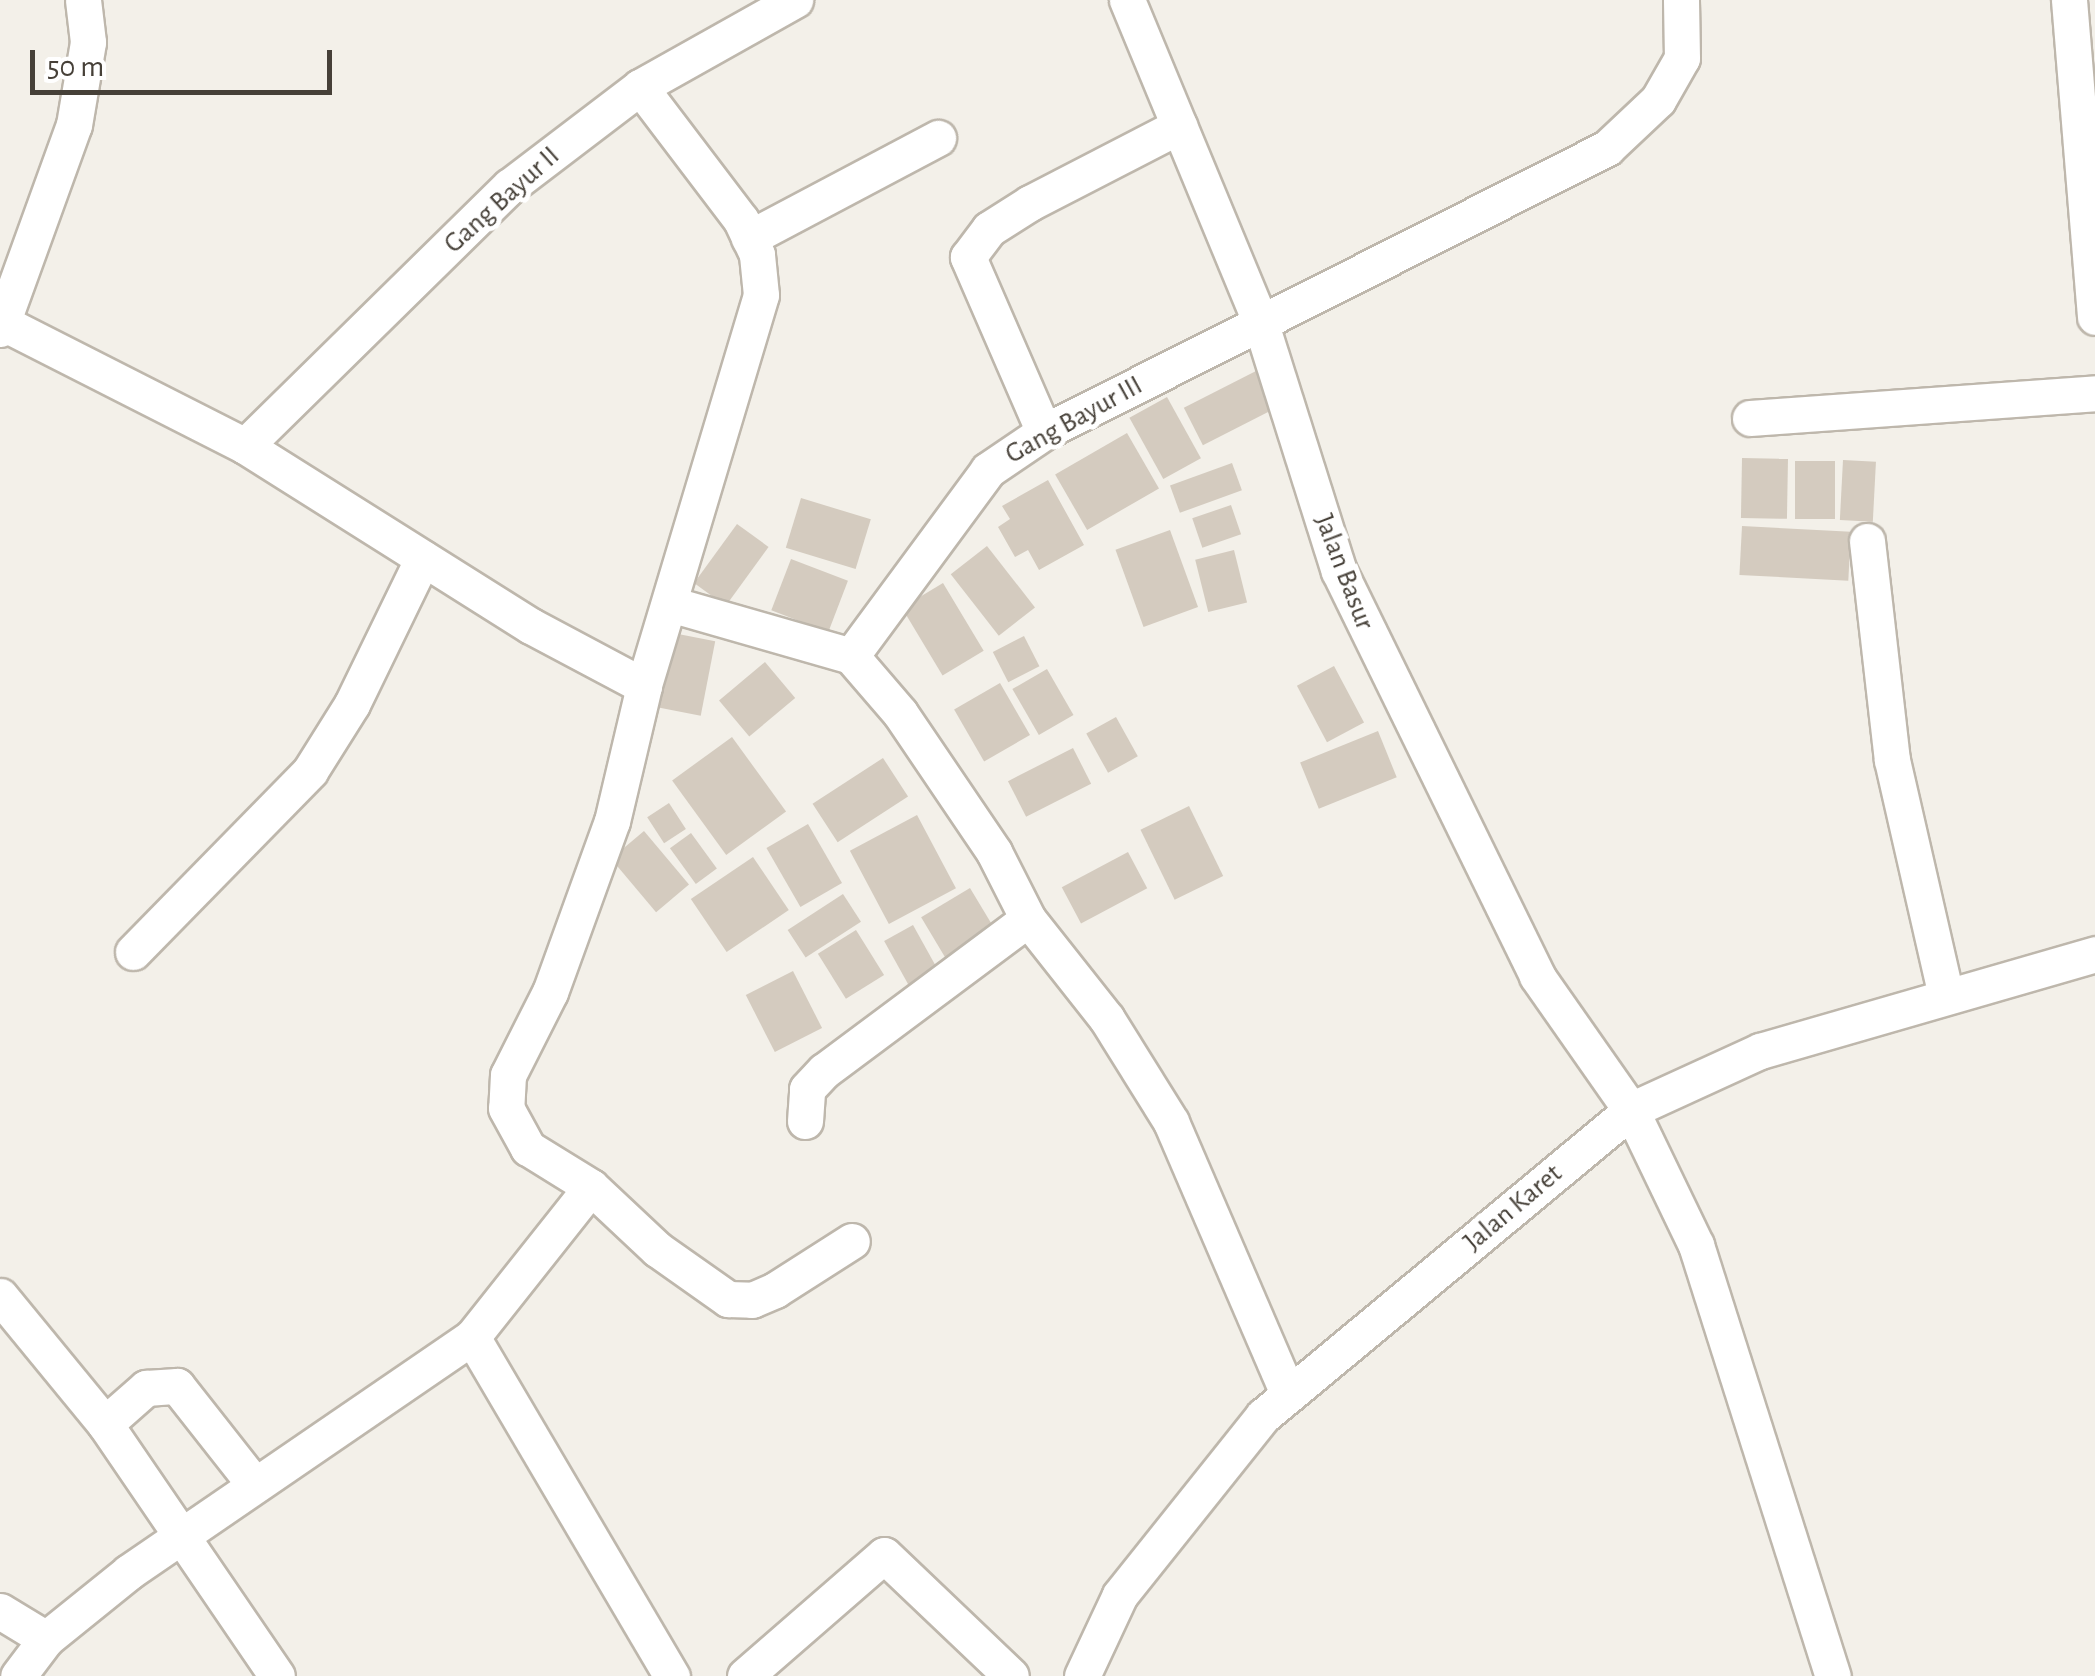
<!DOCTYPE html>
<style>
body{margin:0}
#map{position:relative;width:2095px;height:1676px;overflow:hidden;background:#f3f0e9;font-family:"Alegreya Sans",sans-serif}
div>[style]{position:absolute}
.building>*{inset:0;background:#d4cbbf;transform-origin:0 0}
.roads{filter:drop-shadow(2px 0 #beb7ac) drop-shadow(-2px 0 #beb7ac) drop-shadow(0 2px #beb7ac) drop-shadow(0 -2px #beb7ac)}
.street>*{height:35px;margin:-17.5px;padding:0 17.5px;transform-origin:17.5px;border-radius:17.5px;background:#fff}
span{translate:-50% -50%;white-space:nowrap;text-align:center;line-height:1.15;-webkit-text-stroke:10px #fff;paint-order:stroke}
.street-label{font-size:28px;color:#464038}
.scale{position:absolute;left:30px;top:50px;width:302px;height:45px;box-sizing:border-box;border:5px solid #464038;border-top:0;padding-left:12px;font-size:30px;line-height:35px;white-space:nowrap;color:#464038;-webkit-text-stroke:8px #fff;paint-order:stroke}
</style>
<div id="map">
<div class="building">
<div style="left:1256px;top:371px;width:42px;height:81px;rotate:63deg"></div>
<div style="left:1167px;top:397px;width:70px;height:43px;rotate:61deg"></div>
<div style="left:1127px;top:433px;width:64px;height:83px;rotate:60deg"></div>
<div style="left:1742px;top:458px;width:46px;height:60px;rotate:1deg"></div>
<div style="left:1843px;top:460px;width:33px;height:60px;rotate:3deg"></div>
<div style="left:1795px;top:461px;width:40px;height:58px"></div>
<div style="left:1232px;top:463px;width:29px;height:66px;rotate:70deg"></div>
<div style="clip-path:polygon(1048px 480px,1084px 545px,1039px 570px,1028px 550px,1015px 557px,998px 527px,1010px 519px,1002px 506px)"></div>
<div style="left:801px;top:498px;width:73px;height:52px;rotate:17deg"></div>
<div style="left:1231px;top:505px;width:31px;height:41px;rotate:71deg"></div>
<div style="left:737px;top:524px;width:39px;height:73px;rotate:36deg"></div>
<div style="left:1742px;top:526px;width:109px;height:49px;rotate:3deg"></div>
<div style="left:1170px;top:530px;width:82px;height:58px;rotate:70deg"></div>
<div style="left:987px;top:546px;width:78px;height:46px;rotate:52deg"></div>
<div style="left:1234px;top:550px;width:54px;height:40px;rotate:76deg"></div>
<div style="left:791px;top:559px;width:61px;height:55px;rotate:21deg"></div>
<div style="left:943px;top:583px;width:79px;height:48px;rotate:59deg"></div>
<div style="left:673px;top:633px;width:43px;height:76px;rotate:11deg"></div>
<div style="left:1024px;top:636px;width:34px;height:35px;rotate:63deg"></div>
<div style="left:765px;top:662px;width:47px;height:60px;rotate:50deg"></div>
<div style="left:1334px;top:666px;width:64px;height:42px;rotate:62deg"></div>
<div style="left:1047px;top:669px;width:53px;height:40px;rotate:60deg"></div>
<div style="left:1000px;top:683px;width:60px;height:53px;rotate:60deg"></div>
<div style="left:1116px;top:717px;width:45px;height:34px;rotate:61deg"></div>
<div style="left:1378px;top:731px;width:50px;height:84px;rotate:68deg"></div>
<div style="left:732px;top:737px;width:92px;height:74px;rotate:54deg"></div>
<div style="left:1073px;top:748px;width:40px;height:73px;rotate:63deg"></div>
<div style="left:883px;top:758px;width:46px;height:84px;rotate:57deg"></div>
<div style="left:669px;top:803px;width:31px;height:26px;rotate:57deg"></div>
<div style="left:1189px;top:806px;width:78px;height:54px;rotate:64deg"></div>
<div style="left:917px;top:815px;width:83px;height:76px;rotate:62deg"></div>
<div style="left:808px;top:824px;width:68px;height:48px;rotate:60deg"></div>
<div style="left:644px;top:831px;width:70px;height:43px;rotate:50deg"></div>
<div style="left:691px;top:833px;width:44px;height:26px;rotate:54deg"></div>
<div style="left:1128px;top:852px;width:41px;height:75px;rotate:62deg"></div>
<div style="left:753px;top:857px;width:64px;height:75px;rotate:56deg"></div>
<div style="left:970px;top:888px;width:47px;height:57px;rotate:59deg"></div>
<div style="left:843px;top:894px;width:33px;height:66px;rotate:57deg"></div>
<div style="left:913px;top:925px;width:55px;height:33px;rotate:61deg"></div>
<div style="left:856px;top:930px;width:53px;height:45px;rotate:58deg"></div>
<div style="left:793px;top:971px;width:64px;height:53px;rotate:63deg"></div>
</div>
<div class="roads">
<div class="street">
<div style="left:1127px;top:0;width:347px;rotate:67.5deg"></div>
<div style="left:1260px;top:321px;width:262px;rotate:72.5deg"></div>
<div style="left:1339px;top:571px;width:451px;rotate:63.9deg"></div>
<div style="left:1537px;top:976px;width:164px;rotate:55deg"></div>
<div style="left:1631px;top:1110px;width:150px;rotate:64.3deg"></div>
<div style="left:1696px;top:1245px;width:452px;rotate:72.4deg"></div>
<div style="left:2069px;top:0;width:318px;rotate:85.3deg"></div>
<div style="left:640px;top:87px;width:167px;rotate:52.8deg"></div>
<div style="left:741px;top:220px;width:38px;rotate:65deg"></div>
<div style="left:757px;top:255px;width:40px;rotate:84.3deg"></div>
<div style="left:761px;top:295px;width:408px;rotate:106.7deg"></div>
<div style="left:749px;top:238px;width:214px;rotate:-27.9deg"></div>
<div style="left:3px;top:323px;width:271px;rotate:26.9deg"></div>
<div style="left:245px;top:446px;width:338px;rotate:32.2deg"></div>
<div style="left:531px;top:626px;width:128px;rotate:28deg"></div>
<div style="left:644px;top:686px;width:139px;rotate:103.3deg"></div>
<div style="left:612px;top:821px;width:182px;rotate:109.9deg"></div>
<div style="left:550px;top:992px;width:93px;rotate:116.8deg"></div>
<div style="left:508px;top:1075px;width:33px;rotate:93deg"></div>
<div style="left:506px;top:1108px;width:46px;rotate:61.2deg"></div>
<div style="left:528px;top:1148px;width:74px;rotate:31.8deg"></div>
<div style="left:591px;top:1187px;width:191px;rotate:128.4deg"></div>
<div style="left:472px;top:1337px;width:416px;rotate:145.6deg"></div>
<div style="left:129px;top:1572px;width:107px;rotate:141.1deg"></div>
<div style="left:46px;top:1639px;width:46px;rotate:127.1deg"></div>
<div style="left:0;top:329px;width:217px;rotate:-70.1deg"></div>
<div style="left:74px;top:125px;width:84px;rotate:-80.4deg"></div>
<div style="left:88px;top:42px;width:42px;rotate:-96.8deg"></div>
<div style="left:1750px;top:418px;width:346px;rotate:-4.1deg"></div>
<div style="left:1044px;top:432px;width:191px;rotate:-113.5deg"></div>
<div style="left:968px;top:257px;width:35px;rotate:-53deg"></div>
<div style="left:989px;top:229px;width:49px;rotate:-32.4deg"></div>
<div style="left:1030px;top:203px;width:168px;rotate:-27.3deg"></div>
<div style="left:245px;top:446px;width:371px;rotate:-44.5deg"></div>
<div style="left:510px;top:186px;width:163px;rotate:-37.3deg"></div>
<div style="left:640px;top:87px;width:178px;rotate:-29.3deg"></div>
<div style="left:1867px;top:541px;width:220px;rotate:83.5deg"></div>
<div style="left:1892px;top:760px;width:241px;rotate:77.1deg"></div>
<div style="left:670px;top:604px;width:188px;rotate:16deg"></div>
<div style="left:851px;top:656px;width:75px;rotate:49.3deg"></div>
<div style="left:900px;top:713px;width:168px;rotate:55.9deg"></div>
<div style="left:994px;top:852px;width:75px;rotate:63.1deg"></div>
<div style="left:1028px;top:919px;width:127px;rotate:51.7deg"></div>
<div style="left:1107px;top:1019px;width:121px;rotate:58.1deg"></div>
<div style="left:1171px;top:1122px;width:296px;rotate:66.7deg"></div>
<div style="left:851px;top:656px;width:231px;rotate:-53.6deg"></div>
<div style="left:988px;top:470px;width:68px;rotate:-34.2deg"></div>
<div style="left:1044px;top:432px;width:631px;rotate:-26.77deg"></div>
<div style="left:1607px;top:148px;width:70px;rotate:-43.3deg"></div>
<div style="left:1658px;top:100px;width:48px;rotate:-60.3deg"></div>
<div style="left:1682px;top:58px;width:58px;rotate:-91deg"></div>
<div style="left:133px;top:952px;width:253px;rotate:-45.6deg"></div>
<div style="left:310px;top:771px;width:79px;rotate:-57.9deg"></div>
<div style="left:352px;top:704px;width:162px;rotate:-64.1deg"></div>
<div style="left:805px;top:1121px;width:32px;rotate:-86deg"></div>
<div style="left:807px;top:1089px;width:25px;rotate:-47deg"></div>
<div style="left:824px;top:1071px;width:254px;rotate:-36.7deg"></div>
<div style="left:591px;top:1187px;width:91px;rotate:43.2deg"></div>
<div style="left:657px;top:1249px;width:87px;rotate:35.2deg"></div>
<div style="left:728px;top:1299px;width:24px;rotate:2deg"></div>
<div style="left:752px;top:1300px;width:25px;rotate:-23deg"></div>
<div style="left:775px;top:1290px;width:91px;rotate:-32.5deg"></div>
<div style="left:0;top:1296px;width:166px;rotate:50.6deg"></div>
<div style="left:105px;top:1424px;width:305px;rotate:55.7deg"></div>
<div style="left:472px;top:1337px;width:394px;rotate:59.5deg"></div>
<div style="left:105px;top:1424px;width:55px;rotate:-41.3deg"></div>
<div style="left:146px;top:1388px;width:31px;rotate:-4deg"></div>
<div style="left:177px;top:1386px;width:126px;rotate:51.8deg"></div>
<div style="left:0;top:1611px;width:54px;rotate:31.3deg"></div>
<div style="left:745px;top:1676px;width:184px;rotate:-41deg"></div>
<div style="left:884px;top:1555px;width:175px;rotate:43.6deg"></div>
<div style="left:1082px;top:1676px;width:89px;rotate:-64.9deg"></div>
<div style="left:1120px;top:1595px;width:229px;rotate:-51.4deg"></div>
<div style="left:1263px;top:1416px;width:479px;rotate:-39.7deg"></div>
<div style="left:1631px;top:1110px;width:142px;rotate:-24.6deg"></div>
<div style="left:1760px;top:1051px;width:349px;rotate:-16.1deg"></div>
</div>
</div>
<div class="street-label">
<span style="left:502px;top:200px;rotate:-42deg">Gang Bayur II</span>
<span style="left:1074px;top:420px;rotate:-29deg">Gang Bayur III</span>
<span style="left:1344px;top:572px;rotate:69deg">Jalan Basur</span>
<span style="left:1513px;top:1208px;rotate:-40deg">Jalan Karet</span>
</div>
<div class="scale">50 m</div>
</div>
